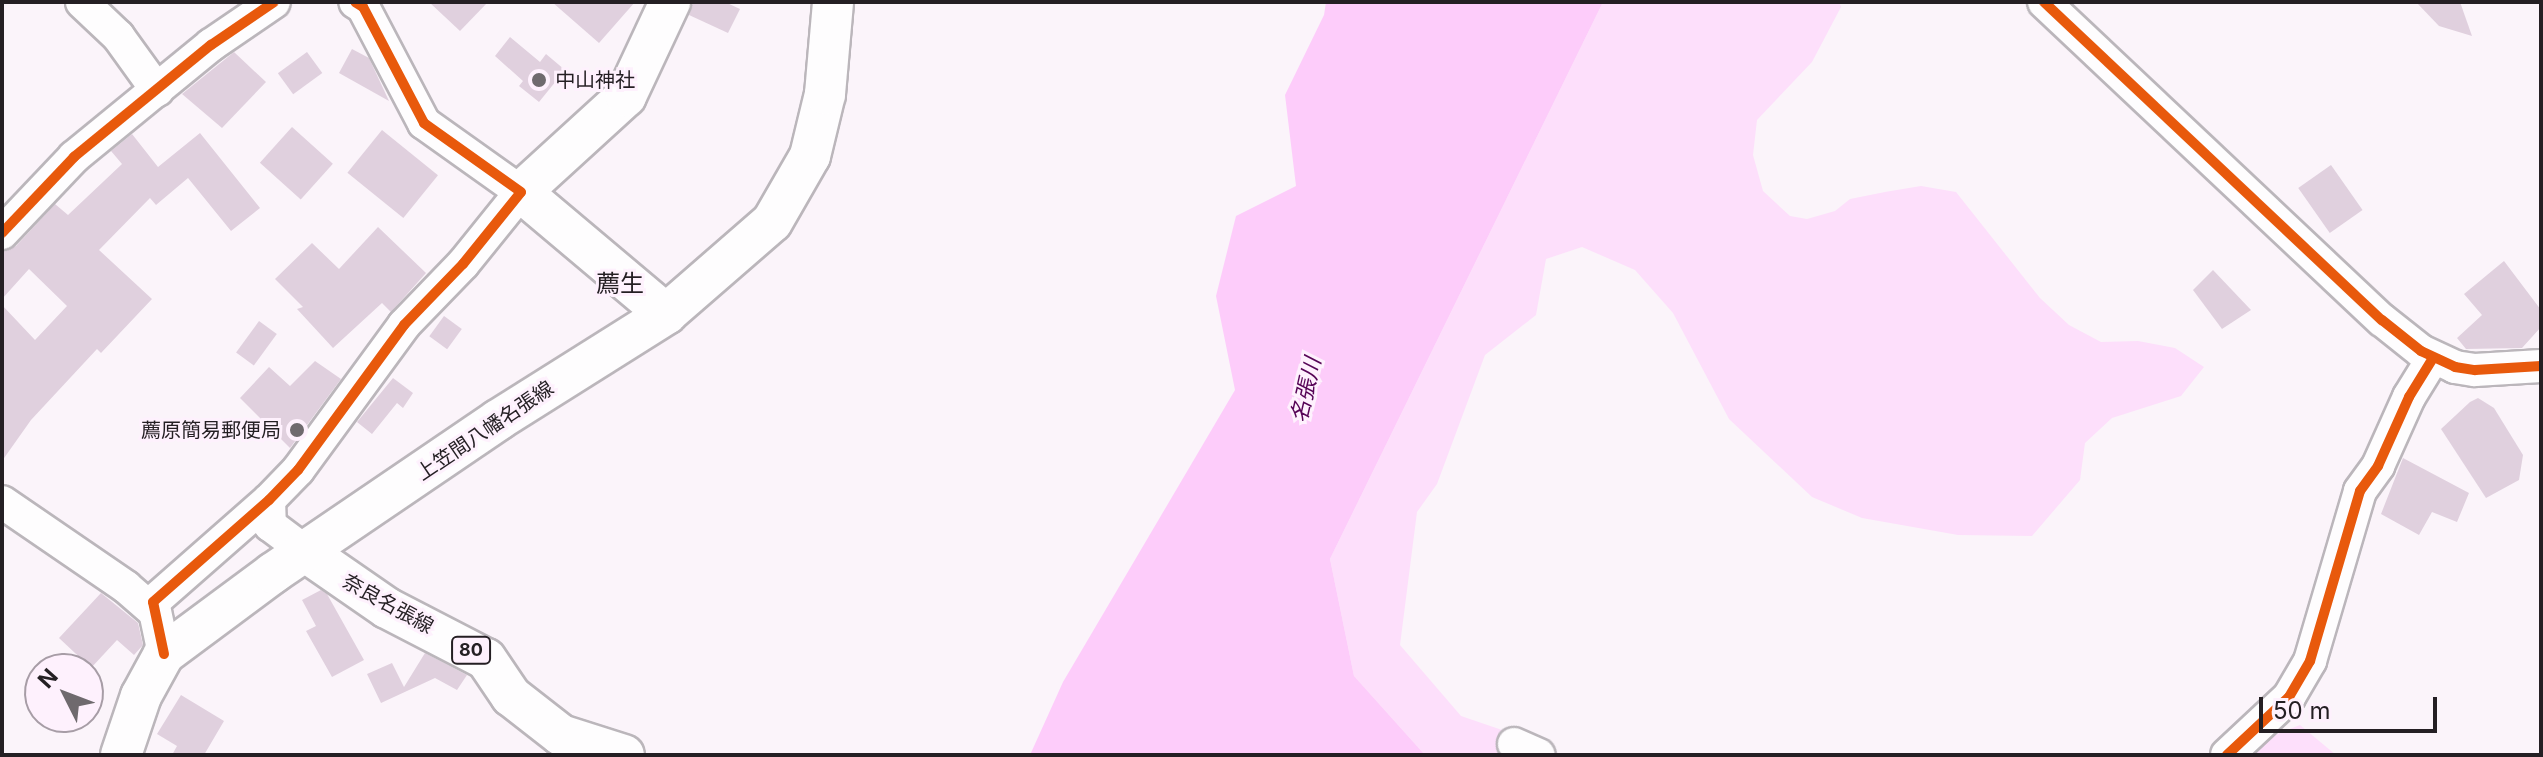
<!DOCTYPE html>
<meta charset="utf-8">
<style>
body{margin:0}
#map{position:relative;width:2543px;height:757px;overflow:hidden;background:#fbf4fa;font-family:Inter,"Noto Sans JP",sans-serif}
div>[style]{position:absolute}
.green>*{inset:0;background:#fddffb}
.water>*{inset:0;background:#fdccfa}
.building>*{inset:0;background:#e0d0de;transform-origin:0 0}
.roads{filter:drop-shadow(2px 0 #bbb6bb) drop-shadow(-2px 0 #bbb6bb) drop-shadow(0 2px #bbb6bb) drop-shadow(0 -2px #bbb6bb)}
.minor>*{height:32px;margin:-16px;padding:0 16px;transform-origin:16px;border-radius:16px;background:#fefdfe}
.major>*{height:40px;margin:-20px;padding:0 20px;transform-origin:20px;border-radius:20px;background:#fefdfe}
.cycleway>*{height:10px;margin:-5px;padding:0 5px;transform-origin:5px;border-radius:5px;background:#e8590c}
.dots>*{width:22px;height:22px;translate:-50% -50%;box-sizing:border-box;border:4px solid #fef1fd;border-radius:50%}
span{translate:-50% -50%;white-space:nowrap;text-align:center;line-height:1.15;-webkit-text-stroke:6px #fef1fd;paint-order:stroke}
.shield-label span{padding:2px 6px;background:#fef1fd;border:2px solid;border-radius:6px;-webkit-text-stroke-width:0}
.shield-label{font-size:18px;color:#241f23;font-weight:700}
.poi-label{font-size:20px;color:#241f23}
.left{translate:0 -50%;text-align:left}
.right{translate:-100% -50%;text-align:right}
.street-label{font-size:20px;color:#241f23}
.water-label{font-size:22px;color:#560456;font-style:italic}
.quarter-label{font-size:24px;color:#241f23}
.frame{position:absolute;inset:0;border:4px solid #241f23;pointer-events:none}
.north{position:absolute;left:24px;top:653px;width:80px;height:80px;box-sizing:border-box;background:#fef1fd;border:2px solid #a79da6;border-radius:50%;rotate:312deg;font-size:22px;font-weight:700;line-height:32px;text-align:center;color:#241f23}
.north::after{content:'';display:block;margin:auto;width:28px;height:36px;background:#6f6a6e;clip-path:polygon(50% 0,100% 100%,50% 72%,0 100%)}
.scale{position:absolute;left:2259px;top:697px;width:178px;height:36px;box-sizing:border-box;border:4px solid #241f23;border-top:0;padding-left:10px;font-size:24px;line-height:28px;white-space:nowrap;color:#241f23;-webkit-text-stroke:6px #fef1fd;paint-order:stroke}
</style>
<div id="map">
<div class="green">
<div style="clip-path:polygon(1603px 2px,1839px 2px,1841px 7px,1812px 62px,1757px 120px,1753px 155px,1763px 191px,1790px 216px,1807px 219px,1835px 211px,1850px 199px,1885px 192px,1921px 186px,1956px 192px,2040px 298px,2069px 325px,2101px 342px,2138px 341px,2175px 348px,2204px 367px,2181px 396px,2112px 418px,2085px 443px,2080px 480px,2032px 536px,1958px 535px,1862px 518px,1812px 497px,1729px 419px,1673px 313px,1635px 270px,1582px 247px,1546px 259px,1536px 315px,1485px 355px,1437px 484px,1417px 512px,1400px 645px,1461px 716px,1505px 731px,1507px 755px,1425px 755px,1354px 676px,1330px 559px)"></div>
<div style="clip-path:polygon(2300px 725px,2336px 755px,2224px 755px)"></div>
</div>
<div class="water">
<div style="clip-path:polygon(1326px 2px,1603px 2px,1330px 559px,1354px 676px,1425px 755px,1030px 755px,1063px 682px,1235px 390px,1216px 296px,1236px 216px,1296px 186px,1285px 95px,1324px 15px)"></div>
</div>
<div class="building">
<div style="clip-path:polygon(429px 2px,488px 2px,460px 31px)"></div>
<div style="clip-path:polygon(552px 2px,635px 2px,599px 43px)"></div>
<div style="clip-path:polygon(693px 2px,725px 2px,740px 9px,728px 33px,689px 15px)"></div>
<div style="clip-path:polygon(2416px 2px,2460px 2px,2472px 36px,2439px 26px)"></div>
<div style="clip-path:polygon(510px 37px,540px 62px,546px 54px,565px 70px,539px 102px,519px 86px,523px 81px,495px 56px)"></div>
<div style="clip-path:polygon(352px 49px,369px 58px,389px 101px,339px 73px)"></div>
<div style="clip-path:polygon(234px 52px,266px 82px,222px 128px,182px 94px)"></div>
<div style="left:307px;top:52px;width:26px;height:36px;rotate:54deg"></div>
<div style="left:292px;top:127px;width:55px;height:48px;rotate:42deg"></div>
<div style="left:382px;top:130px;width:72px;height:55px;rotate:39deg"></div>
<div style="clip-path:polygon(200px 133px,260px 208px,231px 231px,188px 178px,156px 205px,150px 198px,99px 250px,152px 299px,101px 353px,97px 349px,31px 420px,2px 461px,2px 305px,35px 340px,67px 306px,29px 269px,2px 299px,2px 251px,16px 246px,55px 204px,68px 215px,122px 164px,111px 151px,132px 134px,158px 167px)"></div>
<div style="left:2331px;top:165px;width:55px;height:40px;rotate:55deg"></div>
<div style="clip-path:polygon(378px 227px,426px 273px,391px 312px,382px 303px,333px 348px,297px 309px,303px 307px,275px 279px,312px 243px,339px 269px)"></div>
<div style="clip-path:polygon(2504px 261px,2541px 310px,2541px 327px,2522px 348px,2466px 349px,2457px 338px,2482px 315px,2464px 294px)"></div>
<div style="clip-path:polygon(2213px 270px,2251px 310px,2222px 329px,2193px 290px)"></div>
<div style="left:444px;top:316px;width:22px;height:25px;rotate:36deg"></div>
<div style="left:259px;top:321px;width:22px;height:39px;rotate:36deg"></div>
<div style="clip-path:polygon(315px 361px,341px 379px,290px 448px,240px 398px,269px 367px,290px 386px)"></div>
<div style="clip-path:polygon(393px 378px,413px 393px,403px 408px,397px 403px,372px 434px,357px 422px)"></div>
<div style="clip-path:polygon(2478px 398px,2494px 408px,2523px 455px,2519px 480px,2486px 498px,2441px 429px,2470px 402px)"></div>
<div style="clip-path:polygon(2403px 458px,2469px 493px,2457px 522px,2432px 512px,2419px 535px,2381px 514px)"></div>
<div style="clip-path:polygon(321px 590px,327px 594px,364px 660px,332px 677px,306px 631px,316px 626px,302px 600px)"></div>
<div style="clip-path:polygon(101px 593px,138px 623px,143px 645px,134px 655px,117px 640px,91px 668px,59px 638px)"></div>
<div style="clip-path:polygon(425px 653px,467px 675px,457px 690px,435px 678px,381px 703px,367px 674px,392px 663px,404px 687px)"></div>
<div style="clip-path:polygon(181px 695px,224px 721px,204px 755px,172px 755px,177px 746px,157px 734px)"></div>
</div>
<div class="roads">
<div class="minor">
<div style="left:82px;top:2px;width:50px;rotate:43.4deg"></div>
<div style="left:118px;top:36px;width:67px;rotate:54.2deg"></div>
<div style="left:2044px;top:2px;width:464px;rotate:43.3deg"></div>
<div style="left:2382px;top:320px;width:50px;rotate:38.5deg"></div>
<div style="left:2421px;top:351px;width:38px;rotate:25deg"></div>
<div style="left:2455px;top:367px;width:20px;rotate:9deg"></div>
<div style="left:2475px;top:370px;width:66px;rotate:-3.5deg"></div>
<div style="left:2px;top:233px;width:105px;rotate:-46.5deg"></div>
<div style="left:74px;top:157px;width:177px;rotate:-39.3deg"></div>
<div style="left:211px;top:45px;width:76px;rotate:-34.3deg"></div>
<div style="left:269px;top:500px;width:25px;rotate:88deg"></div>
<div style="left:270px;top:525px;width:45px;rotate:36.9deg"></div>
<div style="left:2px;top:502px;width:150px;rotate:34.4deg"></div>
<div style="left:126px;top:587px;width:35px;rotate:41deg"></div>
<div style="left:164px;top:654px;width:53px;rotate:-101.9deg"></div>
<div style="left:153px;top:602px;width:154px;rotate:-41.3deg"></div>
<div style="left:269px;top:500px;width:42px;rotate:-46deg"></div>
<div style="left:298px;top:470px;width:180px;rotate:-53.8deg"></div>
<div style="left:404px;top:325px;width:85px;rotate:-46deg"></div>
<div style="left:463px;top:264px;width:92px;rotate:-51.1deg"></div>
<div style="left:521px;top:192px;width:119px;rotate:-144.6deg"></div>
<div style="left:424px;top:123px;width:131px;rotate:-117.7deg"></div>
<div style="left:363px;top:7px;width:9px;rotate:-148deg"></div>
<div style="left:1514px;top:744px;width:27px;rotate:24deg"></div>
<div style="left:2227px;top:755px;width:85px;rotate:-43.1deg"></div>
<div style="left:2289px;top:697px;width:42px;rotate:-59.7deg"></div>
<div style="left:2310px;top:661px;width:177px;rotate:-73.6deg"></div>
<div style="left:2360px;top:491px;width:31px;rotate:-54deg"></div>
<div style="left:2378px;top:466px;width:76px;rotate:-65.8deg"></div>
<div style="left:2409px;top:397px;width:46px;rotate:-58.4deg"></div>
</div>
<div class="major">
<div style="left:666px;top:314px;width:189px;rotate:-139.9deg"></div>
<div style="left:521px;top:192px;width:142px;rotate:-42.4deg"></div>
<div style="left:626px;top:96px;width:104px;rotate:-64.9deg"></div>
<div style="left:306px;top:552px;width:98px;rotate:34.7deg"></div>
<div style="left:387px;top:608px;width:111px;rotate:27.3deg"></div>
<div style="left:486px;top:659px;width:45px;rotate:56deg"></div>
<div style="left:511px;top:696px;width:63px;rotate:38deg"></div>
<div style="left:561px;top:735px;width:66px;rotate:17.6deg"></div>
<div style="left:121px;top:755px;width:62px;rotate:-71.3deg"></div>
<div style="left:141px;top:696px;width:48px;rotate:-61.3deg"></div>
<div style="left:164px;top:654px;width:136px;rotate:-36.6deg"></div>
<div style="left:273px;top:573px;width:272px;rotate:-34.2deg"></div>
<div style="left:498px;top:420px;width:199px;rotate:-32.2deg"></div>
<div style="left:666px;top:314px;width:140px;rotate:-41deg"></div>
<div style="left:772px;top:222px;width:76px;rotate:-60.1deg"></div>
<div style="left:810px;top:156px;width:64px;rotate:-76.4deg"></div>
<div style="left:825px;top:94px;width:92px;rotate:-85deg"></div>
</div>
</div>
<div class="cycleway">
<div style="left:2044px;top:2px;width:464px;rotate:43.3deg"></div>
<div style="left:2382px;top:320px;width:50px;rotate:38.5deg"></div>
<div style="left:2421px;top:351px;width:38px;rotate:25deg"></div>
<div style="left:2455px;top:367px;width:20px;rotate:9deg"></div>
<div style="left:2475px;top:370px;width:66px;rotate:-3.5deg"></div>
<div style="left:2px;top:233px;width:105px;rotate:-46.5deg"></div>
<div style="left:74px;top:157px;width:177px;rotate:-39.3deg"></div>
<div style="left:211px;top:45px;width:76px;rotate:-34.3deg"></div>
<div style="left:164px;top:654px;width:53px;rotate:-101.9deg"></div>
<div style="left:153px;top:602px;width:154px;rotate:-41.3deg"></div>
<div style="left:269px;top:500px;width:42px;rotate:-46deg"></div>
<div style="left:298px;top:470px;width:180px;rotate:-53.8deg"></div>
<div style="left:404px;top:325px;width:85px;rotate:-46deg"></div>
<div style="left:463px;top:264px;width:92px;rotate:-51.1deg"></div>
<div style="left:521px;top:192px;width:119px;rotate:-144.6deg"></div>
<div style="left:424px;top:123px;width:131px;rotate:-117.7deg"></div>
<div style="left:363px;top:7px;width:9px;rotate:-148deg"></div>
<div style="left:2227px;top:755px;width:85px;rotate:-43.1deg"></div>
<div style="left:2289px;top:697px;width:42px;rotate:-59.7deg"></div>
<div style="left:2310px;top:661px;width:177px;rotate:-73.6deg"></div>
<div style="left:2360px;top:491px;width:31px;rotate:-54deg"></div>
<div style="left:2378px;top:466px;width:76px;rotate:-65.8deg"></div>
<div style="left:2409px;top:397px;width:46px;rotate:-58.4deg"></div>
</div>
<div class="dots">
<div style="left:539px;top:80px;background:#6f6a6e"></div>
<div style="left:297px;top:430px;background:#6f6a6e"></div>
</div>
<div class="shield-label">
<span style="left:471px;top:650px">80</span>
</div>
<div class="poi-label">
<span class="left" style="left:555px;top:80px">中山神社</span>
<span class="right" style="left:281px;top:430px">薦原簡易郵便局</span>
</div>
<div class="street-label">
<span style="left:485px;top:431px;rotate:-34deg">上笠間八幡名張線</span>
<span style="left:388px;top:604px;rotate:29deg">奈良名張線</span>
</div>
<div class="water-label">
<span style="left:1306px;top:390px;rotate:-77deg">名張川</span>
</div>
<div class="quarter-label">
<span style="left:620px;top:284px">薦生</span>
</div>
<div class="frame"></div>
<div class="north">N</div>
<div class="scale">50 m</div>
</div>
